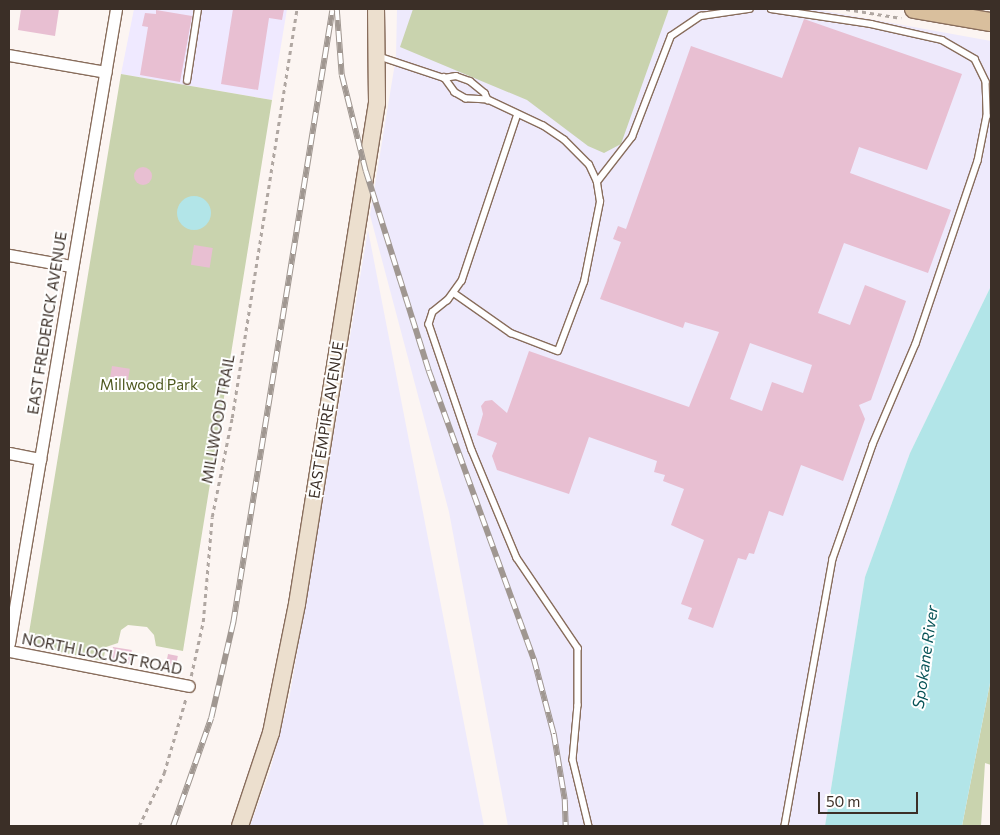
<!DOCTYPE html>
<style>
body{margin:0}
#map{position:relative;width:1000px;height:835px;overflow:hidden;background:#fcf5f2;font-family:Commissioner,sans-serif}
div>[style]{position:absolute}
.commercial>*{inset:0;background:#efe9ff}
.industrial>*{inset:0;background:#eeeafc}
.green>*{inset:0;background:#c9d3ae}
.water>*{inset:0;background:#b2e5e8}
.round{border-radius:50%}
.building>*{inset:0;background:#e8bfd2;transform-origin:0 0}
.path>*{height:2.5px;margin-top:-1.25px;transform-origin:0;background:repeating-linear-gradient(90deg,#b0a7a2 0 4px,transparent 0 8px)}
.roads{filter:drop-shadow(1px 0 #886d5c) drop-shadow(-1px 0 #886d5c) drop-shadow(0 1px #886d5c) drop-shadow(0 -1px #886d5c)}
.lane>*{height:5.5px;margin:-2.75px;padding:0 2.75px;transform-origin:2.75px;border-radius:2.75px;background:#fff}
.street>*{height:11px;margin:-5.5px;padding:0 5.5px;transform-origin:5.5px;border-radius:5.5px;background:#fff}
.secondary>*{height:16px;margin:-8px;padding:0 8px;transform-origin:8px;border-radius:8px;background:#ecdfce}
.primary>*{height:18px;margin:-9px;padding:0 9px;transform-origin:9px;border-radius:9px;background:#d9bf9d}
.rail>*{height:5.5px;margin-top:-2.75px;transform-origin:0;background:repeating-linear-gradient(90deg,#fff 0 11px,#a09791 0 22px);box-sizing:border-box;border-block:1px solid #a09791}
span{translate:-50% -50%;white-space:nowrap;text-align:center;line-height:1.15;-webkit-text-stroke:4px #fff;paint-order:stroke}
.street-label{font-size:15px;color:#3b2f27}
.park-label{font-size:15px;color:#4d581e}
.water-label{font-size:16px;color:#065256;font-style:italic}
.frame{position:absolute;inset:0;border:10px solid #3b2f27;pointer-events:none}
.scale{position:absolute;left:818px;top:792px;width:100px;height:22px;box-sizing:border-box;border:2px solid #3b2f27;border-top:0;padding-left:6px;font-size:15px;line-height:18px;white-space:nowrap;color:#3b2f27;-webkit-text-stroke:4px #fff;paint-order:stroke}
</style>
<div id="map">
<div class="commercial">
<div style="clip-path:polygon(134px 9px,287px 9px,272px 100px,121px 74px)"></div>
</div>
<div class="industrial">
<div style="clip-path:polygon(397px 9px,814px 9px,991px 41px,991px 286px,910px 453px,865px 577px,825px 826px,508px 826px,449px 512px,370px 215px,396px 57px)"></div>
<div style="clip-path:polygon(368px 230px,484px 826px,250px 826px,270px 771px,290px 694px)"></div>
</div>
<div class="green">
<div style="clip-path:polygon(413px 9px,669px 9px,621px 144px,604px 153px,588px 146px,527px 100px,400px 47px)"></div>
<div style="clip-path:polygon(121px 74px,272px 100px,183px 651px,156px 646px,154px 635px,147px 627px,128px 625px,121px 630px,118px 643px,106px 647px,103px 661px,27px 645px)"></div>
<div style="clip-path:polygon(991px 678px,991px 765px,985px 763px,981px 826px,962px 826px)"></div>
</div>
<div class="water">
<div class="round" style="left:177px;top:196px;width:34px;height:34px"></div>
<div style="clip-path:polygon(991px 286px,991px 678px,962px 826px,825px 826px,865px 577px,910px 453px)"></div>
</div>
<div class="building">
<div style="clip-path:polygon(21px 9px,59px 9px,55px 36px,18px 30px)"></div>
<div style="clip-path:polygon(233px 9px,284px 9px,282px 20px,269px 18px,258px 90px,221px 84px)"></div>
<div style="clip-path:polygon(156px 10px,192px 16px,180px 82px,140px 75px,148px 27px,142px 26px,145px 13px,156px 14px)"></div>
<div style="clip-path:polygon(evenodd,804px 19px,962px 74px,927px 170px,859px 147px,850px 173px,951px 210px,928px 273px,844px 243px,818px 313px,850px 325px,865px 285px,906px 301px,871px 400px,859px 405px,865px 419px,843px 481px,801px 465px,783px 516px,769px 511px,754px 554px,749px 553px,746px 560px,738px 558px,713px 628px,688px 619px,692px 608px,681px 604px,704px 540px,671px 525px,684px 489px,663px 481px,665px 475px,654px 472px,657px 461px,589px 437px,569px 494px,497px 470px,492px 456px,497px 443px,477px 435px,483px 414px,481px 406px,485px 401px,492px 400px,507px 413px,529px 351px,689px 407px,719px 332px,685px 322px,683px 328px,600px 299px,621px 242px,613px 239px,618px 226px,626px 229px,691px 46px,782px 78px,804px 19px,750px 343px,812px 365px,803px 393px,772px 382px,762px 411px,730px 399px,750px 343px)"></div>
<div class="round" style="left:134px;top:167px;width:18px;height:18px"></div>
<div style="left:194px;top:245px;width:19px;height:20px;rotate:9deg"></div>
<div style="left:112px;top:366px;width:18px;height:18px;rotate:9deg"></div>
<div style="left:113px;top:647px;width:19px;height:14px;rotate:9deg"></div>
<div style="left:168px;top:654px;width:10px;height:12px;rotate:11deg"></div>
</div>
<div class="path">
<div style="left:846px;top:9px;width:56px;rotate:9.3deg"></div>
<div style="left:191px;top:676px;width:55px;rotate:-77.5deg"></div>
<div style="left:203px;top:622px;width:105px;rotate:-85.1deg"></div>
<div style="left:212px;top:517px;width:101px;rotate:-78.6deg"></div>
<div style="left:232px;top:418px;width:414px;rotate:-81deg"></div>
<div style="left:139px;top:826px;width:59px;rotate:-64.7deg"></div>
<div style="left:164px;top:773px;width:78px;rotate:-73.7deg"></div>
</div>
<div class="roads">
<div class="lane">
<div style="left:771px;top:9px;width:101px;rotate:8.5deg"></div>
<div style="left:871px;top:24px;width:73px;rotate:12.7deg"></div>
<div style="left:942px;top:40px;width:38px;rotate:30deg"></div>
<div style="left:975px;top:59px;width:25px;rotate:64deg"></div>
<div style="left:986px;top:82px;width:34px;rotate:88deg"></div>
<div style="left:987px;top:116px;width:46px;rotate:101.3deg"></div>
<div style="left:978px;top:161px;width:193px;rotate:108.7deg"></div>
<div style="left:916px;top:344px;width:110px;rotate:113.1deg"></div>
<div style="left:873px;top:445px;width:121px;rotate:109.3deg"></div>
<div style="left:833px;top:559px;width:271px;rotate:100.2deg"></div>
<div style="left:378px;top:56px;width:70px;rotate:18.4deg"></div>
<div style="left:444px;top:78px;width:12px;rotate:-9deg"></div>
<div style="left:456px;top:76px;width:15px;rotate:20deg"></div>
<div style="left:470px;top:81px;width:19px;rotate:39deg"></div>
<div style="left:485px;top:93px;width:8px;rotate:67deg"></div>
<div style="left:488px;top:100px;width:22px;rotate:-177deg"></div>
<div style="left:466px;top:99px;width:13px;rotate:-151deg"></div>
<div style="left:455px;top:93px;width:19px;rotate:-126deg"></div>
<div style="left:187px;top:81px;width:73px;rotate:-81.3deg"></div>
<div style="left:518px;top:114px;width:176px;rotate:108.5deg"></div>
<div style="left:462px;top:281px;width:24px;rotate:126deg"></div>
<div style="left:448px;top:300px;width:19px;rotate:141deg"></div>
<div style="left:433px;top:312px;width:13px;rotate:108deg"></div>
<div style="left:429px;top:324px;width:133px;rotate:71.2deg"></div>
<div style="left:472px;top:450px;width:117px;rotate:67.4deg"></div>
<div style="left:517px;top:558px;width:109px;rotate:55.9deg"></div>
<div style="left:578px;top:648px;width:57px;rotate:90deg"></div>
<div style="left:578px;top:705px;width:55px;rotate:95.2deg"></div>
<div style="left:573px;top:760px;width:68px;rotate:76.4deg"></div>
<div style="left:597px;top:182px;width:57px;rotate:-52.1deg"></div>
<div style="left:632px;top:137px;width:108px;rotate:-68.9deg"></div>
<div style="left:671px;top:36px;width:36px;rotate:-34deg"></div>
<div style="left:701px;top:16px;width:49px;rotate:-8.3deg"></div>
<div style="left:454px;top:293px;width:70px;rotate:35.1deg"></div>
<div style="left:511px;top:333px;width:50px;rotate:21deg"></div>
<div style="left:558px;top:351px;width:74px;rotate:-69.4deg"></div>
<div style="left:584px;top:282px;width:82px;rotate:-78.7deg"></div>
<div style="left:600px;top:202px;width:20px;rotate:-99deg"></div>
<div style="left:597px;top:182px;width:19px;rotate:-115deg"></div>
<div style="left:589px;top:165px;width:35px;rotate:-135deg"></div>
<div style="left:564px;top:140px;width:25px;rotate:-146deg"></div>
<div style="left:543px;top:126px;width:61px;rotate:-154.7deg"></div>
</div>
<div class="street">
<div style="left:9px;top:55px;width:98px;rotate:9.9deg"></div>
<div style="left:9px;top:255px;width:63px;rotate:10.1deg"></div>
<div style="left:9px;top:453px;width:32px;rotate:11deg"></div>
<div style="left:9px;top:643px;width:643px;rotate:-80.42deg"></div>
<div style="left:9px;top:651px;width:183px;rotate:11deg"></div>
</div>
<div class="secondary">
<div style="left:240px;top:826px;width:98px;rotate:-71.6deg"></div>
<div style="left:271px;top:733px;width:132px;rotate:-78.6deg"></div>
<div style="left:297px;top:604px;width:507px;rotate:-80.93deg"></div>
<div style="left:377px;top:103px;width:94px;rotate:-90.6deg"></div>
</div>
<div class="primary">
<div style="left:914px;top:9px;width:78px;rotate:9.6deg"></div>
</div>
</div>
<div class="rail">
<div style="left:337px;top:9px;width:66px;rotate:85.7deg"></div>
<div style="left:342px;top:75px;width:99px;rotate:76deg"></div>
<div style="left:366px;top:171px;width:210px;rotate:72.5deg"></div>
<div style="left:429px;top:371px;width:307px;rotate:70deg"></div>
<div style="left:534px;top:659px;width:78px;rotate:75.1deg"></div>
<div style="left:554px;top:734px;width:67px;rotate:80.5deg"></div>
<div style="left:565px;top:800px;width:26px;rotate:88deg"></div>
<div style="left:173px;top:826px;width:114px;rotate:-70.6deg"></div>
<div style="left:211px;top:718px;width:98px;rotate:-77deg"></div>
<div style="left:233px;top:623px;width:620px;rotate:-80.81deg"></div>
</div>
<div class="street-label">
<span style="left:47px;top:323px;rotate:-81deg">EAST FREDERICK AVENUE</span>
<span style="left:218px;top:419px;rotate:-80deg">MILLWOOD TRAIL</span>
<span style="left:326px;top:420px;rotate:-81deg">EAST EMPIRE AVENUE</span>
<span style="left:102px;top:654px;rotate:11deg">NORTH LOCUST ROAD</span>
</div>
<div class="park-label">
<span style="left:149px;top:385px">Millwood Park</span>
</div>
<div class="water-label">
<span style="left:925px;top:657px;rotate:-82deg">Spokane River</span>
</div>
<div class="frame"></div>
<div class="scale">50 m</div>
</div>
